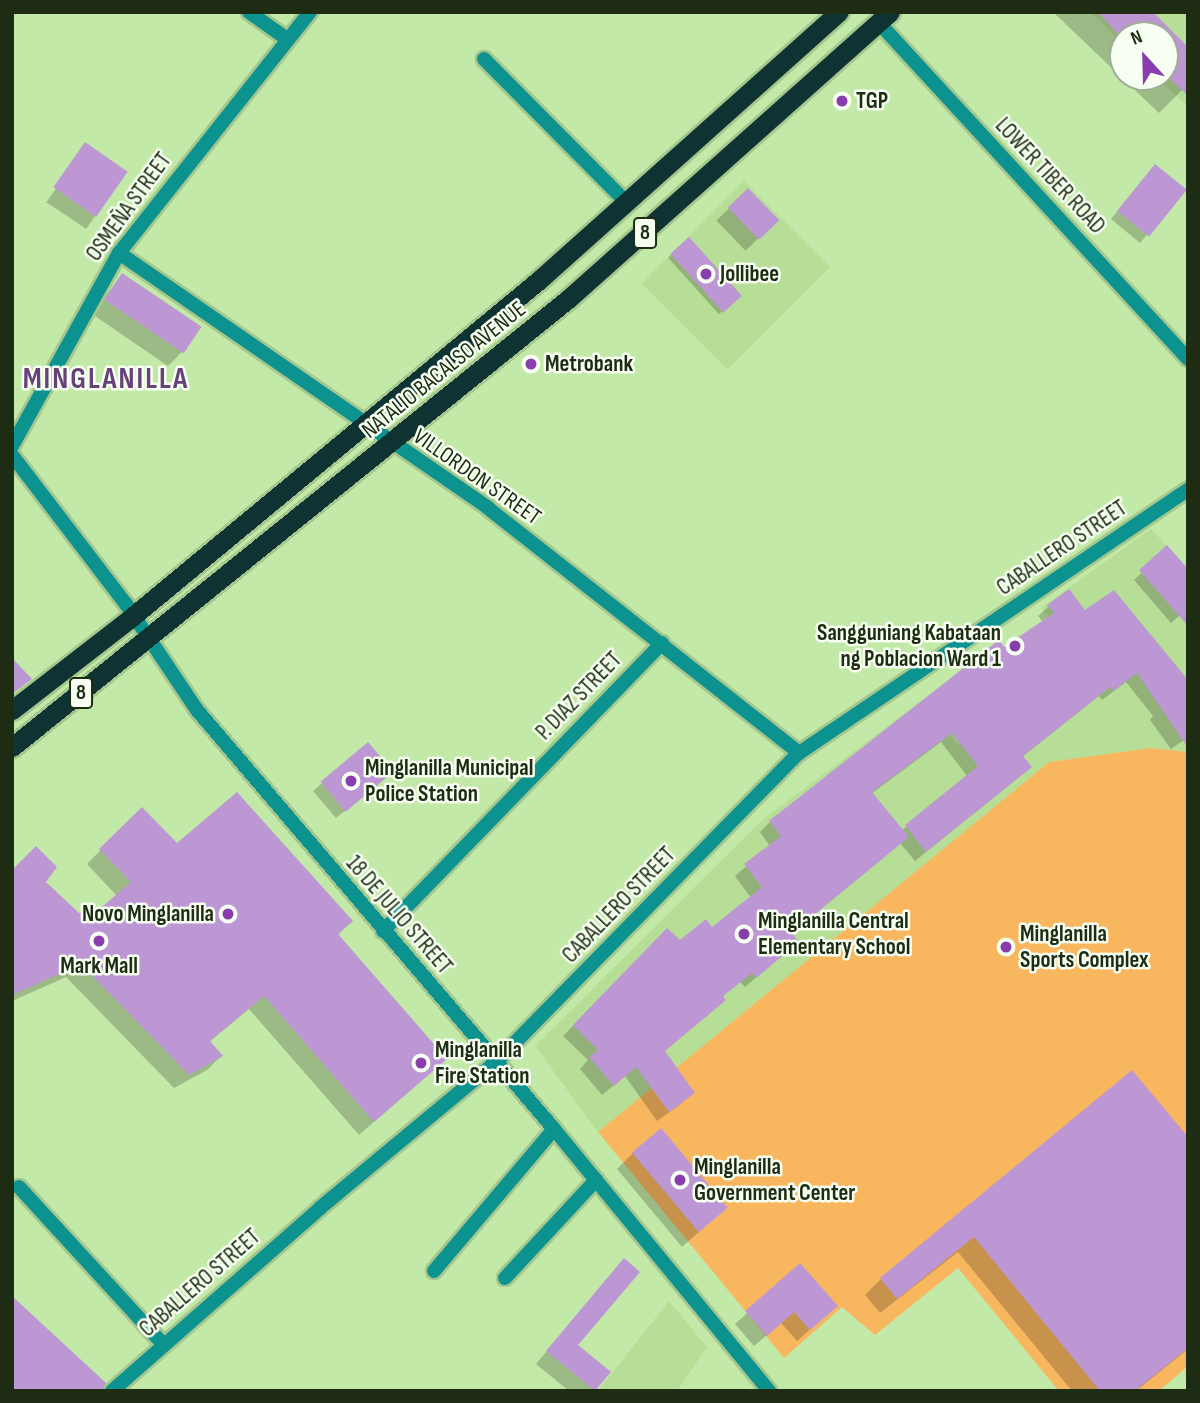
<!DOCTYPE html>
<meta charset="utf-8">
<style>
body{margin:0}
#map{position:relative;width:1200px;height:1403px;overflow:hidden;background:#c3e9a8;font-family:"Sofia Sans Condensed",sans-serif}
div>[style]{position:absolute}
.built>*{inset:0;background:#b6de97;transform-origin:0 0}
.green>*{inset:0;background:#f8b75f}
.shadow>*{inset:0;background:#0003;transform-origin:0 0}
.building>*{inset:0;background:#bd97d4;transform-origin:0 0}
.roads{filter:drop-shadow(2px 0 #a5c78d) drop-shadow(-2px 0 #a5c78d) drop-shadow(0 2px #a5c78d) drop-shadow(0 -2px #a5c78d)}
.minor>*{height:14px;margin:-7px;padding:0 7px;transform-origin:7px;border-radius:7px;background:#0c9390}
.tertiary>*{height:14px;margin:-7px;padding:0 7px;transform-origin:7px;border-radius:7px;background:#0c9390}
.trunk>*{height:19px;margin:-9.5px;padding:0 9.5px;transform-origin:9.5px;border-radius:9.5px;background:#0f3332}
.dots>*{width:19px;height:19px;translate:-50% -50%;box-sizing:border-box;border:4px solid #f7fff2;border-radius:50%}
span{translate:-50% -50%;white-space:nowrap;text-align:center;line-height:1.15;-webkit-text-stroke:5px #f7fff2;paint-order:stroke}
.shield-label span{padding:2px 5px;background:#f7fff2;border:2px solid;border-radius:5px;-webkit-text-stroke-width:0}
.shield-label{font-size:21px;color:#1e2c13;font-weight:700}
.poi-label{font-size:23px;color:#1e2c13;font-weight:700}
.left{translate:0 -50%;text-align:left}
.right{translate:-100% -50%;text-align:right}
.street-label{font-size:23px;color:#1e2c13}
.district-label{font-size:30px;color:#66417a;font-weight:700;letter-spacing:2px}
.frame{position:absolute;inset:0;border:14px solid #1e2c13;pointer-events:none}
.north{position:absolute;left:1109px;top:21px;width:70px;height:70px;box-sizing:border-box;background:#f7fff2;border:2px solid #a0ab99;border-radius:50%;rotate:338deg;font-size:19px;font-weight:700;line-height:28px;text-align:center;color:#1e2c13}
.north::after{content:'';display:block;margin:auto;width:24px;height:32px;background:#893dae;clip-path:polygon(50% 0,100% 100%,50% 72%,0 100%)}
</style>
<div id="map">
<div class="built">
<div style="clip-path:polygon(1090px 12px,1188px 12px,1188px 107px,1157px 77px,1165px 77px,1165px 35px,1123px 35px,1123px 44px)"></div>
<div style="left:744px;top:181px;width:122px;height:145px;rotate:45deg"></div>
<div style="clip-path:polygon(1151px 529px,1188px 569px,1188px 752px,1150px 748px,1049px 762px,598px 1132px,535px 1046px,761px 821px,922px 700px,958px 745px,1078px 654px,1041px 608px)"></div>
<div style="clip-path:polygon(669px 1301px,707px 1347px,677px 1391px,598px 1391px)"></div>
</div>
<div class="green">
<div style="clip-path:polygon(1150px 748px,1188px 752px,1188px 1366px,1159px 1391px,1059px 1391px,958px 1268px,875px 1335px,842px 1307px,784px 1358px,598px 1132px,1049px 762px)"></div>
</div>
<div class="shadow">
<div style="clip-path:polygon(evenodd,1053px 12px,1142px 12px,1188px 49px,1188px 84px,1159px 113px,1053px 12px,1123px 35px,1165px 35px,1165px 77px,1123px 77px,1123px 35px)"></div>
<div style="left:85px;top:145px;width:48px;height:69px;rotate:34deg"></div>
<div style="clip-path:polygon(1148px 174px,1184px 190px,1140px 243px,1111px 219px)"></div>
<div style="left:748px;top:190px;width:42px;height:44px;rotate:46deg"></div>
<div style="left:689px;top:239px;width:76px;height:28px;rotate:48deg"></div>
<div style="clip-path:polygon(122px 275px,182px 352px,168px 366px,92px 314px)"></div>
<div style="clip-path:polygon(1167px 548px,1188px 608px,1171px 623px,1134px 580px)"></div>
<div style="clip-path:polygon(evenodd,1113px 592px,1188px 737px,1171px 749px,1150px 720px,1153px 716px,1126px 682px,1102px 700px,1099px 696px,1022px 757px,1019px 777px,915px 861px,900px 843px,790px 934px,786px 952px,745px 987px,740px 982px,721px 997px,724px 1000px,714px 1010px,663px 1052px,693px 1093px,682px 1103px,657px 1121px,625px 1076px,602px 1095px,580px 1069px,588px 1060px,563px 1036px,667px 930px,680px 943px,712px 929px,751px 898px,735px 876px,770px 846px,760px 832px,770px 822px,1043px 622px,1038px 616px,1049px 606px,1085px 613px,1113px 592px,941px 742px,968px 777px,901px 831px,871px 794px,941px 742px)"></div>
<div style="clip-path:polygon(368px 744px,383px 780px,336px 818px,313px 791px)"></div>
<div style="clip-path:polygon(141px 809px,176px 846px,351px 921px,337px 936px,445px 1059px,359px 1135px,249px 1009px,209px 1042px,221px 1056px,207px 1070px,174px 1088px,66px 977px,12px 1001px,12px 872px,44px 882px,78px 915px,95px 915px,117px 896px,87px 864px)"></div>
<div style="clip-path:polygon(1188px 1140px,1188px 1349px,1136px 1391px,1072px 1391px,958px 1252px,880px 1313px,865px 1295px,881px 1279px)"></div>
<div style="clip-path:polygon(633px 1153px,726px 1208px,682px 1247px,617px 1169px)"></div>
<div style="clip-path:polygon(800px 1266px,823px 1318px,797px 1341px,781px 1323px,754px 1346px,735px 1324px)"></div>
<div style="clip-path:polygon(612px 1273px,576px 1346px,608px 1372px,593px 1391px,569px 1391px,536px 1364px)"></div>
</div>
<div class="building">
<div style="clip-path:polygon(1098px 12px,1153px 12px,1188px 47px,1188px 96px,1165px 74px,1165px 35px,1119px 35px)"></div>
<div style="left:85px;top:142px;width:52px;height:55px;rotate:35deg"></div>
<div style="left:1155px;top:164px;width:41px;height:60px;rotate:39deg"></div>
<div style="left:748px;top:188px;width:45px;height:28px;rotate:46deg"></div>
<div style="left:689px;top:237px;width:79px;height:25px;rotate:48deg"></div>
<div style="left:122px;top:273px;width:96px;height:32px;rotate:34deg"></div>
<div style="clip-path:polygon(1167px 545px,1188px 569px,1188px 626px,1139px 570px)"></div>
<div style="clip-path:polygon(1069px 589px,1085px 610px,1114px 590px,1188px 680px,1188px 748px,1137px 673px,1113px 691px,1110px 687px,1023px 756px,1032px 767px,926px 852px,905px 825px,978px 766px,952px 733px,872px 792px,909px 837px,792px 933px,799px 942px,756px 978px,752px 973px,723px 996px,726px 1000px,665px 1051px,695px 1093px,669px 1112px,636px 1067px,614px 1086px,589px 1057px,598px 1050px,573px 1025px,667px 928px,680px 940px,706px 919px,712px 927px,762px 887px,744px 864px,781px 836px,769px 821px,999px 640px,1004px 647px,1054px 613px,1047px 605px)"></div>
<div style="clip-path:polygon(12px 658px,32px 679px,12px 694px)"></div>
<div style="left:368px;top:742px;width:39px;height:62px;rotate:50deg"></div>
<div style="clip-path:polygon(237px 792px,353px 921px,338px 934px,447px 1059px,374px 1122px,264px 996px,210px 1041px,223px 1056px,189px 1075px,81px 964px,12px 995px,12px 870px,36px 846px,57px 867px,46px 882px,79px 913px,90px 906px,95px 913px,131px 882px,99px 849px,142px 807px,177px 843px)"></div>
<div style="clip-path:polygon(1132px 1070px,1188px 1137px,1188px 1348px,1135px 1391px,1100px 1391px,974px 1237px,897px 1299px,880px 1278px)"></div>
<div style="left:661px;top:1128px;width:104px;height:38px;rotate:50deg"></div>
<div style="clip-path:polygon(624px 1258px,640px 1272px,578px 1345px,611px 1372px,595px 1391px,546px 1351px)"></div>
<div style="clip-path:polygon(800px 1263px,838px 1306px,810px 1330px,794px 1312px,767px 1336px,745px 1311px)"></div>
<div style="clip-path:polygon(12px 1296px,106px 1383px,103px 1391px,12px 1391px)"></div>
</div>
<div class="roads">
<div class="minor">
<div style="left:249px;top:12px;width:47px;rotate:35.4deg"></div>
<div style="left:879px;top:23px;width:456px;rotate:47.4deg"></div>
<div style="left:484px;top:59px;width:203px;rotate:45.2deg"></div>
<div style="left:119px;top:253px;width:449px;rotate:34.6deg"></div>
<div style="left:488px;top:508px;width:396px;rotate:38.2deg"></div>
<div style="left:12px;top:446px;width:221px;rotate:-61deg"></div>
<div style="left:119px;top:253px;width:308px;rotate:-51.6deg"></div>
<div style="left:383px;top:931px;width:401px;rotate:-45.9deg"></div>
<div style="left:19px;top:1187px;width:214px;rotate:47.5deg"></div>
<div style="left:434px;top:1271px;width:186px;rotate:-49.8deg"></div>
<div style="left:505px;top:1278px;width:134px;rotate:-47.1deg"></div>
<div style="left:112px;top:1391px;width:277px;rotate:-41.3deg"></div>
<div style="left:320px;top:1208px;width:229px;rotate:-39.7deg"></div>
<div style="left:496px;top:1062px;width:433px;rotate:-45.6deg"></div>
<div style="left:799px;top:753px;width:470px;rotate:-34.1deg"></div>
</div>
<div class="tertiary">
<div style="left:12px;top:455px;width:188px;rotate:52.6deg"></div>
<div style="left:126px;top:604px;width:128px;rotate:56.2deg"></div>
<div style="left:197px;top:710px;width:550px;rotate:49.57deg"></div>
<div style="left:554px;top:1129px;width:339px;rotate:50.6deg"></div>
</div>
<div class="trunk">
<div style="left:12px;top:710px;width:153px;rotate:-37.8deg"></div>
<div style="left:133px;top:616px;width:527px;rotate:-39.61deg"></div>
<div style="left:539px;top:280px;width:402px;rotate:-41.8deg"></div>
<div style="left:12px;top:747px;width:714px;rotate:-38.86deg"></div>
<div style="left:568px;top:299px;width:431px;rotate:-41.7deg"></div>
</div>
</div>
<div class="dots">
<div style="left:842px;top:101px;background:#893dae"></div>
<div style="left:706px;top:274px;background:#893dae"></div>
<div style="left:531px;top:364px;background:#893dae"></div>
<div style="left:1015px;top:646px;background:#893dae"></div>
<div style="left:351px;top:781px;background:#893dae"></div>
<div style="left:228px;top:914px;background:#893dae"></div>
<div style="left:744px;top:934px;background:#893dae"></div>
<div style="left:99px;top:941px;background:#893dae"></div>
<div style="left:1006px;top:947px;background:#893dae"></div>
<div style="left:421px;top:1063px;background:#893dae"></div>
<div style="left:680px;top:1180px;background:#893dae"></div>
</div>
<div class="shield-label">
<span style="left:645px;top:233px">8</span>
<span style="left:81px;top:693px">8</span>
</div>
<div class="poi-label">
<span class="left" style="left:856px;top:101px">TGP</span>
<span class="left" style="left:720px;top:274px">Jollibee</span>
<span class="left" style="left:545px;top:364px">Metrobank</span>
<span class="right" style="left:1001px;top:646px">Sangguniang Kabataan<br>ng Poblacion Ward 1</span>
<span class="left" style="left:365px;top:781px">Minglanilla Municipal<br>Police Station</span>
<span class="right" style="left:214px;top:914px">Novo Minglanilla</span>
<span class="left" style="left:758px;top:934px">Minglanilla Central<br>Elementary School</span>
<span class="left" style="left:1020px;top:947px">Minglanilla<br>Sports Complex</span>
<span style="left:99px;top:966px">Mark Mall</span>
<span class="left" style="left:435px;top:1063px">Minglanilla<br>Fire Station</span>
<span class="left" style="left:694px;top:1180px">Minglanilla<br>Government Center</span>
</div>
<div class="street-label">
<span style="left:1050px;top:176px;rotate:47deg">LOWER TIBER ROAD</span>
<span style="left:129px;top:207px;rotate:-54deg">OSMEÑA STREET</span>
<span style="left:444px;top:370px;rotate:-39deg">NATALIO BACALSO AVENUE</span>
<span style="left:477px;top:477px;rotate:35deg">VILLORDON STREET</span>
<span style="left:1062px;top:548px;rotate:-34deg">CABALLERO STREET</span>
<span style="left:579px;top:696px;rotate:-46deg">P. DIAZ STREET</span>
<span style="left:619px;top:905px;rotate:-46deg">CABALLERO STREET</span>
<span style="left:399px;top:915px;rotate:49deg">18 DE JULIO STREET</span>
<span style="left:200px;top:1283px;rotate:-41deg">CABALLERO STREET</span>
</div>
<div class="district-label">
<span style="left:106px;top:379px">MINGLANILLA</span>
</div>
<div class="frame"></div>
<div class="north">N</div>
</div>
